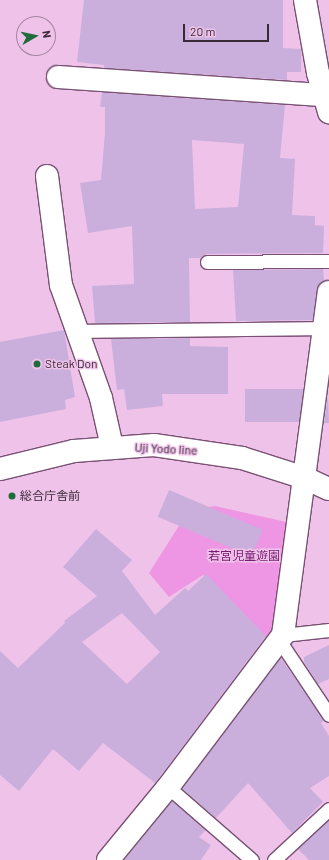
<!DOCTYPE html>
<meta charset="utf-8">
<style>
body{margin:0}
#map{position:relative;width:329px;height:860px;overflow:hidden;background:#efc3e9;font-family:Barlow,"Noto Sans JP",sans-serif}
div>[style]{position:absolute}
.green>*{inset:0;background:#ee96e3}
.building>*{inset:0;background:#caafdd;transform-origin:0 0}
.roads{filter:drop-shadow(1px 0 #785173) drop-shadow(-1px 0 #785173) drop-shadow(0 1px #785173) drop-shadow(0 -1px #785173)}
.service>*{height:13px;margin:-6.5px;padding:0 6.5px;transform-origin:6.5px;border-radius:6.5px;background:#fff}
.minor>*{height:22px;margin:-11px;padding:0 11px;transform-origin:11px;border-radius:11px;background:#fff}
.primary>*{height:22px;margin:-11px;padding:0 11px;transform-origin:11px;border-radius:11px;background:#fff}
.dots>*{width:11px;height:11px;translate:-50% -50%;box-sizing:border-box;border:2px solid #efc3e9;border-radius:50%}
span{translate:-50% -50%;white-space:nowrap;text-align:center;line-height:1.15;-webkit-text-stroke:3px #efc3e9;paint-order:stroke}
.poi-label{font-size:12px;color:#392836}
.left{translate:0 -50%;text-align:left}
.street-label{font-size:12px;color:#392836}
.park-label{font-size:12px;color:#771c71}
.north{position:absolute;left:16px;top:16px;width:40px;height:40px;box-sizing:border-box;background:#efc3e9;border:1px solid #a685a1;border-radius:50%;rotate:81deg;font-size:11px;font-weight:700;line-height:16px;text-align:center;color:#392836}
.north::after{content:'';display:block;margin:auto;width:14px;height:18px;background:#1f6b3a;clip-path:polygon(50% 0,100% 100%,50% 72%,0 100%)}
.scale{position:absolute;left:183px;top:24px;width:86px;height:18px;box-sizing:border-box;border:2px solid #392836;border-top:0;padding-left:5px;font-size:12px;line-height:14px;white-space:nowrap;color:#392836;-webkit-text-stroke:3px #efc3e9;paint-order:stroke}
</style>
<div id="map">
<div class="green">
<div style="clip-path:polygon(215px 506px,291px 523px,282px 600px,269px 641px,203px 575px,169px 597px,149px 573px,189px 510px)"></div>
</div>
<div class="building">
<div style="clip-path:polygon(84px 0,283px 0,283px 48px,301px 49px,301px 72px,287px 72px,287px 80px,104px 68px,104px 65px,77px 62px)"></div>
<div style="clip-path:polygon(evenodd,102px 92px,285px 105px,280px 158px,295px 159px,292px 215px,315px 216px,315px 225px,324px 226px,323px 253px,207px 254px,200px 258px,189px 258px,190px 322px,95px 323px,92px 286px,134px 284px,132px 226px,88px 233px,80px 183px,101px 180px,105px 133px,105px 107px,100px 107px,102px 92px,192px 140px,244px 144px,238px 207px,195px 209px,192px 140px)"></div>
<div style="clip-path:polygon(323px 269px,324px 281px,317px 290px,313px 320px,236px 321px,233px 270px)"></div>
<div style="clip-path:polygon(64px 330px,75px 397px,65px 400px,66px 409px,0 422px,0 342px)"></div>
<div style="clip-path:polygon(190px 338px,190px 346px,228px 347px,228px 394px,162px 394px,163px 406px,127px 410px,124px 389px,117px 390px,111px 339px)"></div>
<div style="left:245px;top:389px;width:58px;height:33px"></div>
<div style="clip-path:polygon(328px 396px,329px 423px,324px 423px)"></div>
<div style="left:169px;top:490px;width:102px;height:29px;rotate:23deg"></div>
<div style="clip-path:polygon(evenodd,96px 529px,132px 560px,122px 571px,155px 615px,185px 588px,188px 591px,206px 574px,266px 636px,155px 783px,103px 743px,79px 771px,53px 749px,19px 791px,0 775px,0 651px,18px 668px,65px 623px,64px 621px,97px 596px,63px 567px,96px 529px,122px 613px,160px 652px,127px 684px,82px 642px,122px 613px)"></div>
<div style="clip-path:polygon(329px 645px,329px 679px,318px 684px,304px 662px,304px 657px)"></div>
<div style="clip-path:polygon(281px 658px,324px 721px,321px 723px,329px 736px,329px 776px,310px 788px,323px 802px,292px 833px,248px 783px,216px 818px,182px 789px)"></div>
<div style="clip-path:polygon(172px 801px,206px 830px,199px 837px,211px 845px,201px 860px,124px 860px)"></div>
<div style="clip-path:polygon(329px 820px,329px 860px,309px 860px,298px 849px)"></div>
</div>
<div class="roads">
<div class="service">
<div style="left:207px;top:262px;width:122px;rotate:-0.5deg"></div>
<div style="left:78px;top:331px;width:246px;rotate:-0.7deg"></div>
<div style="left:283px;top:635px;width:46px;rotate:-6.2deg"></div>
<div style="left:279px;top:640px;width:90px;rotate:56.3deg"></div>
<div style="left:168px;top:787px;width:111px;rotate:41deg"></div>
<div style="left:274px;top:860px;width:75px;rotate:-42.8deg"></div>
</div>
<div class="minor">
<div style="left:305px;top:0;width:74px;rotate:79.9deg"></div>
<div style="left:318px;top:73px;width:41px;rotate:74.2deg"></div>
<div style="left:58px;top:77px;width:267px;rotate:3.9deg"></div>
<div style="left:47px;top:176px;width:110px;rotate:82.7deg"></div>
<div style="left:61px;top:285px;width:120px;rotate:70.5deg"></div>
<div style="left:101px;top:398px;width:50px;rotate:77.3deg"></div>
<div style="left:108px;top:860px;width:94px;rotate:-50.6deg"></div>
<div style="left:168px;top:787px;width:191px;rotate:-52.9deg"></div>
<div style="left:283px;top:635px;width:346px;rotate:-82.4deg"></div>
</div>
<div class="primary">
<div style="left:0;top:469px;width:76px;rotate:-13.7deg"></div>
<div style="left:74px;top:451px;width:80px;rotate:-4.3deg"></div>
<div style="left:154px;top:445px;width:89px;rotate:8.4deg"></div>
<div style="left:242px;top:458px;width:66px;rotate:17.6deg"></div>
<div style="left:305px;top:478px;width:26px;rotate:25deg"></div>
</div>
</div>
<div class="dots">
<div style="left:37px;top:364px;background:#1f6b3a"></div>
<div style="left:12px;top:496px;background:#1f6b3a"></div>
</div>
<div class="poi-label">
<span class="left" style="left:45px;top:364px">Steak Don</span>
<span class="left" style="left:20px;top:496px">総合庁舎前</span>
</div>
<div class="street-label">
<span style="left:166px;top:449px;rotate:3deg">Uji Yodo line</span>
</div>
<div class="park-label">
<span style="left:244px;top:556px">若宮児童遊園</span>
</div>
<div class="north">N</div>
<div class="scale">20 m</div>
</div>
